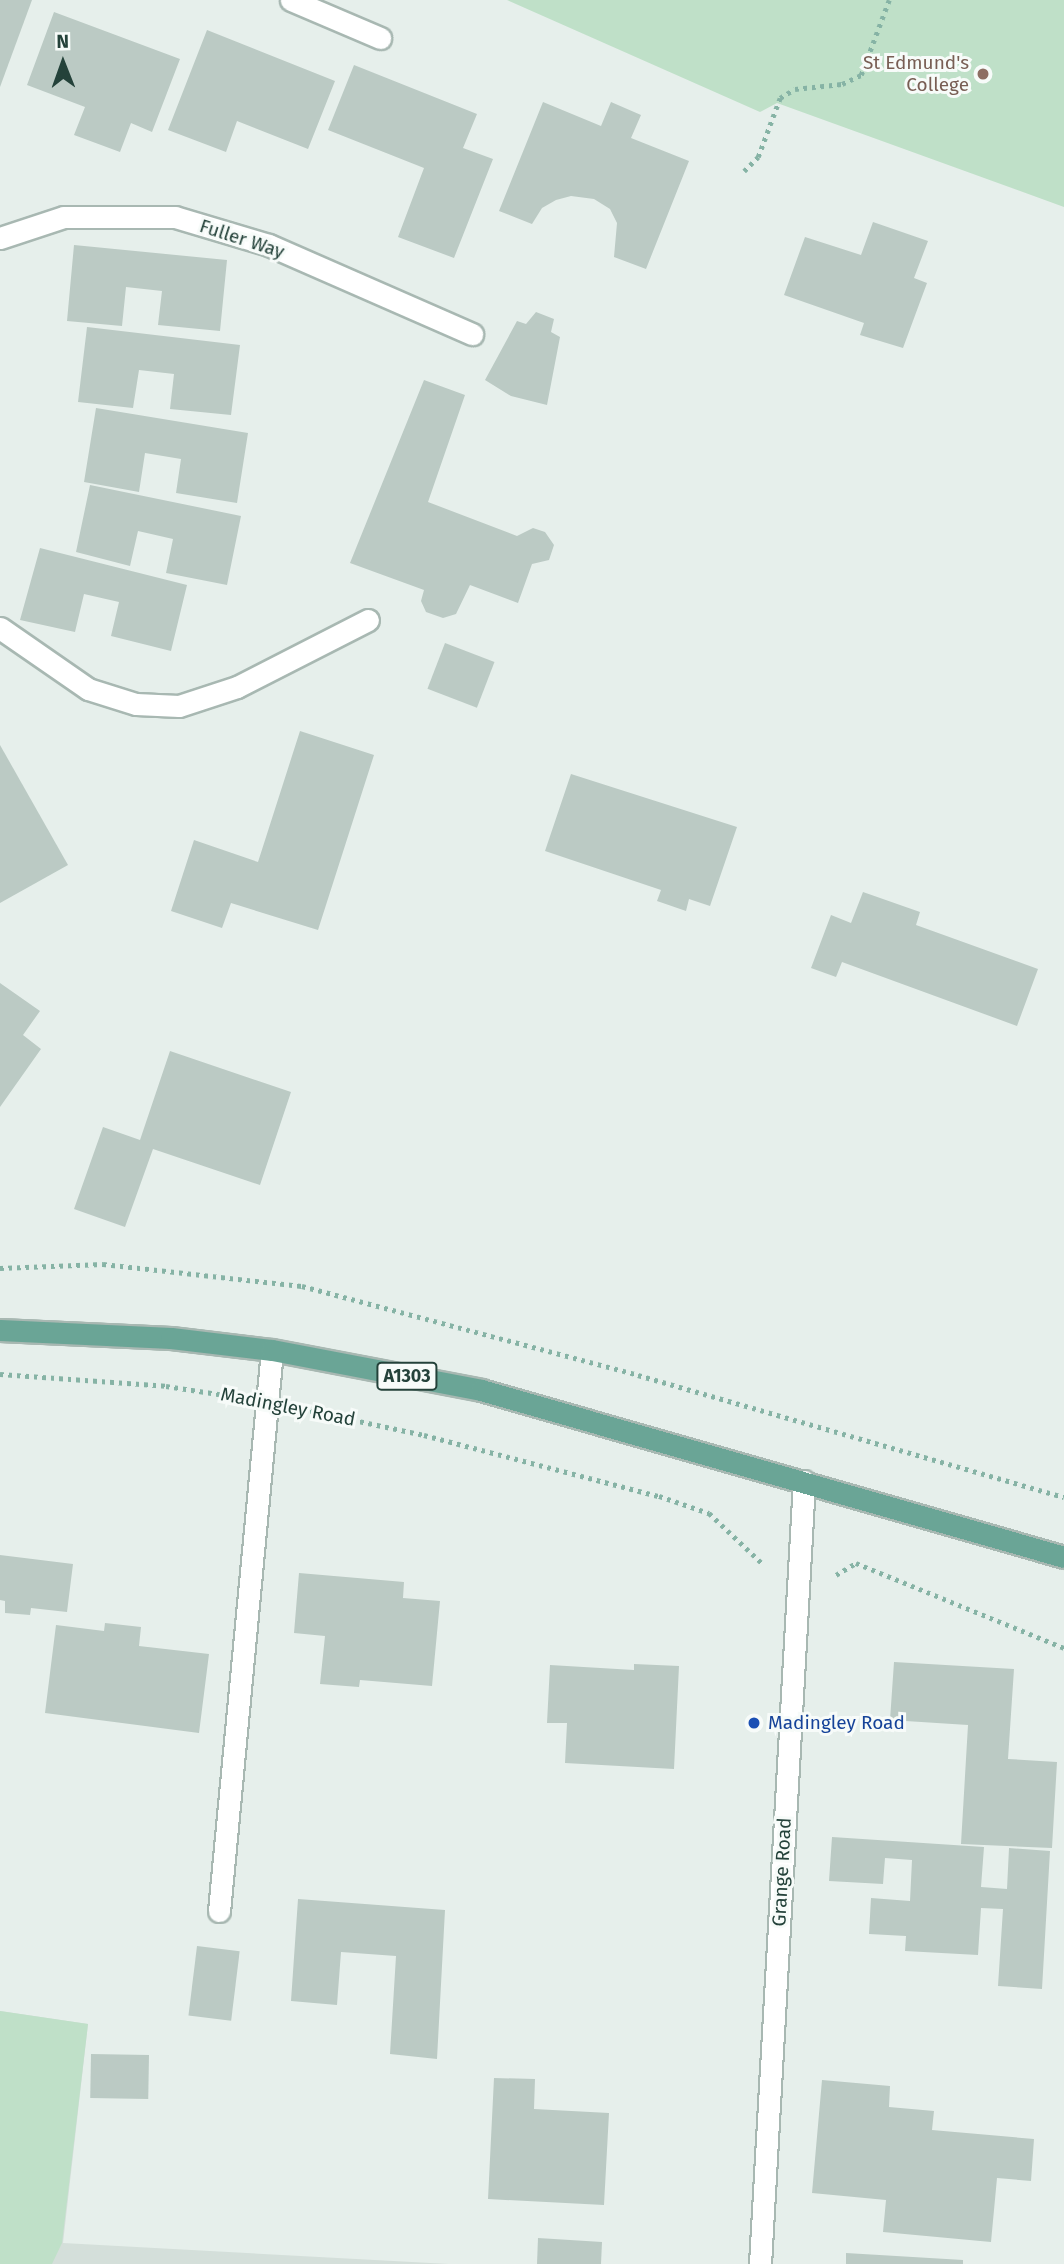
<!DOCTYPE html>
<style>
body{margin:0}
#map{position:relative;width:1064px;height:2264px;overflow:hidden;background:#e6efeb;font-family:"Fira Sans",sans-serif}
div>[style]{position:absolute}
.built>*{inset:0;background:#d4dfda}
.green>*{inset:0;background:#bfe0c8}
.building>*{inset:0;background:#bbcac4;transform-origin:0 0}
.path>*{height:4.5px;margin-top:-2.25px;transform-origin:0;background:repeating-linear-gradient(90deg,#86b3a5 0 3.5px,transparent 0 8.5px)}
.roads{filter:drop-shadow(2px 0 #a8b8b2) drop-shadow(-2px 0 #a8b8b2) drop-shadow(0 2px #a8b8b2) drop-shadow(0 -2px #a8b8b2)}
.service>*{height:21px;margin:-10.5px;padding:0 10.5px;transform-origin:10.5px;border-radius:10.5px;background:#fff}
.minor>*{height:21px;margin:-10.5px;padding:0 10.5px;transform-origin:10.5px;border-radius:10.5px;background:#fff}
.tertiary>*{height:21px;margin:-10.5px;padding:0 10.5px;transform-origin:10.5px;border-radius:10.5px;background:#fff}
.primary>*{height:21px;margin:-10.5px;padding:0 10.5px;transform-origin:10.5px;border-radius:10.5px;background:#6aa596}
.dots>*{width:19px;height:19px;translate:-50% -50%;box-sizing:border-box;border:4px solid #f7fbf9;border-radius:50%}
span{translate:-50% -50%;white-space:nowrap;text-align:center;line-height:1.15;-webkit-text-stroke:6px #f7fbf9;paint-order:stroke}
.shield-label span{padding:2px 5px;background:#f7fbf9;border:2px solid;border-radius:5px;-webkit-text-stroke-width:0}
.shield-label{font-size:18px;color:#24423a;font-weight:700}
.education-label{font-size:19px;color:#785e54}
.right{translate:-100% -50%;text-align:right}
.street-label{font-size:19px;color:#24423a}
.transit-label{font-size:19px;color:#164399}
.left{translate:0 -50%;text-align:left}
.north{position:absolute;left:28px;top:28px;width:70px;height:70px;-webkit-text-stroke:5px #f7fbf9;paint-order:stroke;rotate:359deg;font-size:19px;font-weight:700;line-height:28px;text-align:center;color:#24423a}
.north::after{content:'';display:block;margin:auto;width:24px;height:32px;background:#24423a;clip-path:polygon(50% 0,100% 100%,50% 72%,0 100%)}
</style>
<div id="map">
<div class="built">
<div style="clip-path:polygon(0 2011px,88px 2024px,63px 2243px,449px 2264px,0 2264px)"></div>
</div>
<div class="green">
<div style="clip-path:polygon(507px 0,1064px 0,1064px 207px,777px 103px,760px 112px)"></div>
<div style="clip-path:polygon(0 2011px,88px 2024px,62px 2243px,52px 2264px,0 2264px)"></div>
</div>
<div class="building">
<div style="clip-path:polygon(0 0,32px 0,0 87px)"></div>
<div style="clip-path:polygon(54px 12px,180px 59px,152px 132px,131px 123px,120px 152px,74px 135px,85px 107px,27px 85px)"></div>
<div style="clip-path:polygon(207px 30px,335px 81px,308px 149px,237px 121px,226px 152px,168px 130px)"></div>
<div style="clip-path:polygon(354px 65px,477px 114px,463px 148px,493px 159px,454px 258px,398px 237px,424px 168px,328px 130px)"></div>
<div style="clip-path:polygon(543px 102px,601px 126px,611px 102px,641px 115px,631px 138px,689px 161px,646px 269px,614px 257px,617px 223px,610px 209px,594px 199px,571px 196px,556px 200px,542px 208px,532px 224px,499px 211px)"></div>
<div style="clip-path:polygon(873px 222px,928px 241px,914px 278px,927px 283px,903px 348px,860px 335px,864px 323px,784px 295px,805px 237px,861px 255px)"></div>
<div style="clip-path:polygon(74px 245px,227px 260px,220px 331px,158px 325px,162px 291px,126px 287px,122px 326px,67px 321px)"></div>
<div style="clip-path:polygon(536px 312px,554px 319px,551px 332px,560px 337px,547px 405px,511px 396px,485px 380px,517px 321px,526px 324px)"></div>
<div style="clip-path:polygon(87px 327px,240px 345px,231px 415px,170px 409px,174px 374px,139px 370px,133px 408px,78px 402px)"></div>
<div style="clip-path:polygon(424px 380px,465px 395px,428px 502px,517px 536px,533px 528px,545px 532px,554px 545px,549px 560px,532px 564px,518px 603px,470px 585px,456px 614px,443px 618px,426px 612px,421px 601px,424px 590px,350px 563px)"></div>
<div style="clip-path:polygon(96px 408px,248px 433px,237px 503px,176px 493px,181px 459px,145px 453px,139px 492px,84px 482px)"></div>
<div style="clip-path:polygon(90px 485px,241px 516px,227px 585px,166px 573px,173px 539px,138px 531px,130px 566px,76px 552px)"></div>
<div style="clip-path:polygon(40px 548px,187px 585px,171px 651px,111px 636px,119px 602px,84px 594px,75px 632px,20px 620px)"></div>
<div style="left:445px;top:643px;width:53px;height:49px;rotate:21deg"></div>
<div style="clip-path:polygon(300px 731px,374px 755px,318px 930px,231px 903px,222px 928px,171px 911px,194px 840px,258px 862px)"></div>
<div style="clip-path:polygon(0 745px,68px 865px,0 903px)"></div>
<div style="clip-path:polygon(571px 774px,737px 827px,710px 906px,689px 899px,686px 911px,657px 901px,661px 890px,545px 851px)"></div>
<div style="clip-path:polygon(863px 892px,920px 912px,916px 925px,1038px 969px,1017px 1026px,842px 962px,836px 977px,811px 968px,831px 915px,851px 923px)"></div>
<div style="clip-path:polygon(0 983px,40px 1011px,23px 1035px,41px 1049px,0 1107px)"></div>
<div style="clip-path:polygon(170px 1051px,291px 1092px,260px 1185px,153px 1149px,125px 1227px,74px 1209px,103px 1127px,140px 1140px)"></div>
<div style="clip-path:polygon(0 1555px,73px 1564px,67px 1612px,31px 1608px,30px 1615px,5px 1613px,5px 1601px,0 1600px)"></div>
<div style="clip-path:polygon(299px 1573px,404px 1582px,403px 1598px,440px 1601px,432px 1686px,360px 1680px,359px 1687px,320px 1684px,325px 1636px,294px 1633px)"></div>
<div style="clip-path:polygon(105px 1623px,141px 1627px,139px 1646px,209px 1654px,199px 1733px,45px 1713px,56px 1625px,104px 1631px)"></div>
<div style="clip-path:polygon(894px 1662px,1014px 1669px,1008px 1759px,1057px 1762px,1052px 1848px,961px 1844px,968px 1725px,890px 1720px)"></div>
<div style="clip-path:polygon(634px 1664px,679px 1666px,674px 1769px,565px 1763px,567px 1723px,547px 1723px,550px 1665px,634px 1670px)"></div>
<div style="clip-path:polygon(832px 1837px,984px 1847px,981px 1887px,1007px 1889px,1009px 1848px,1050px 1851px,1042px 1989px,998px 1986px,1003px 1909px,981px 1908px,978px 1955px,905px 1951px,906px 1936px,869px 1934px,871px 1898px,910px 1901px,912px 1860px,885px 1858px,883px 1884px,829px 1881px)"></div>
<div style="clip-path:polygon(298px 1899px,445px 1910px,437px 2059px,390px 2054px,396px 1956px,341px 1952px,337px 2005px,291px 2001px)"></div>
<div style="left:197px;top:1946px;width:43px;height:70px;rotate:7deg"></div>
<div style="left:91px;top:2054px;width:58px;height:44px;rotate:1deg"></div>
<div style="clip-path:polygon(494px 2078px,535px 2079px,534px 2109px,609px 2113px,604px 2205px,488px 2199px)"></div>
<div style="clip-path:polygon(822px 2080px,890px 2086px,889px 2107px,934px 2111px,932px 2130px,1034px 2139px,1031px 2181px,997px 2178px,991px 2242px,883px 2232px,886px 2200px,812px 2193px)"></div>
<div style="clip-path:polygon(538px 2238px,602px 2242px,601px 2264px,537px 2264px)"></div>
<div style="clip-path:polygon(846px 2253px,963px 2260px,963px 2264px,846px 2264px)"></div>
</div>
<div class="path">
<div style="left:744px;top:171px;width:20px;rotate:-45deg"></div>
<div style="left:758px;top:157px;width:63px;rotate:-69.6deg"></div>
<div style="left:780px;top:98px;width:17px;rotate:-31deg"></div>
<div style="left:795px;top:89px;width:47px;rotate:-6.1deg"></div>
<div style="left:842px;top:84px;width:21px;rotate:-25deg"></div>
<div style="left:861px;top:75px;width:80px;rotate:-69.5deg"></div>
<div style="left:0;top:1268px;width:103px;rotate:-2.2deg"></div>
<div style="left:103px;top:1264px;width:200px;rotate:6.3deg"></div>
<div style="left:302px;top:1286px;width:348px;rotate:14.8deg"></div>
<div style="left:638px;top:1375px;width:443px;rotate:16deg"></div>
<div style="left:0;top:1374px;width:166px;rotate:4.1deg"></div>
<div style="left:166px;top:1386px;width:66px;rotate:8.7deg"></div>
<div style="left:302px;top:1409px;width:125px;rotate:12deg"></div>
<div style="left:424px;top:1435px;width:243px;rotate:14.6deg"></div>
<div style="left:659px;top:1496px;width:53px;rotate:18.8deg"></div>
<div style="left:709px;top:1513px;width:74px;rotate:43.4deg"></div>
<div style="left:836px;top:1575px;width:23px;rotate:-31deg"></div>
<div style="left:856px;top:1563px;width:225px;rotate:22.2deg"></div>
</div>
<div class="roads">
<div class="service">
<div style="left:291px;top:0;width:97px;rotate:23.1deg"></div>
<div style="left:219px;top:1911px;width:563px;rotate:-84.6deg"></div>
</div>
<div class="minor">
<div style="left:0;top:238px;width:67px;rotate:-18.2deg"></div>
<div style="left:64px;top:217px;width:111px"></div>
<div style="left:175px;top:217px;width:98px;rotate:16.6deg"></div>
<div style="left:269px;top:245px;width:222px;rotate:23.7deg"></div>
<div style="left:0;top:628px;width:107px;rotate:34.7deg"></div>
<div style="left:88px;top:689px;width:50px;rotate:17.4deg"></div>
<div style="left:136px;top:704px;width:43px;rotate:2.7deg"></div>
<div style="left:179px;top:706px;width:61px;rotate:-18.1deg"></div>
<div style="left:237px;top:687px;width:147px;rotate:-27.1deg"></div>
</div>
<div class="tertiary">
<div style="left:760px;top:2264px;width:784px;rotate:-86.78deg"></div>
</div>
<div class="primary">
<div style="left:0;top:1330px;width:171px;rotate:2.7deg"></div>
<div style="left:171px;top:1338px;width:102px;rotate:6.8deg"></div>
<div style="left:272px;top:1350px;width:213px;rotate:10.8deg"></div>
<div style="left:481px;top:1390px;width:606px;rotate:15.98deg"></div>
</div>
</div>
<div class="dots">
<div style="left:983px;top:74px;background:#8d6e63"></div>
<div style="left:754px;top:1723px;background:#1a4fb4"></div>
</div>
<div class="shield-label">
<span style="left:407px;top:1376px">A1303</span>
</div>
<div class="education-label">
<span class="right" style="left:969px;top:74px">St Edmund's<br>College</span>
</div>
<div class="street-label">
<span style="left:242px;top:239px;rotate:18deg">Fuller Way</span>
<span style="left:288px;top:1407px;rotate:11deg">Madingley Road</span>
<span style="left:782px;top:1872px;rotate:-87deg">Grange Road</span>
</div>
<div class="transit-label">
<span class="left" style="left:768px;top:1723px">Madingley Road</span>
</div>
<div class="north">N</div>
</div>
